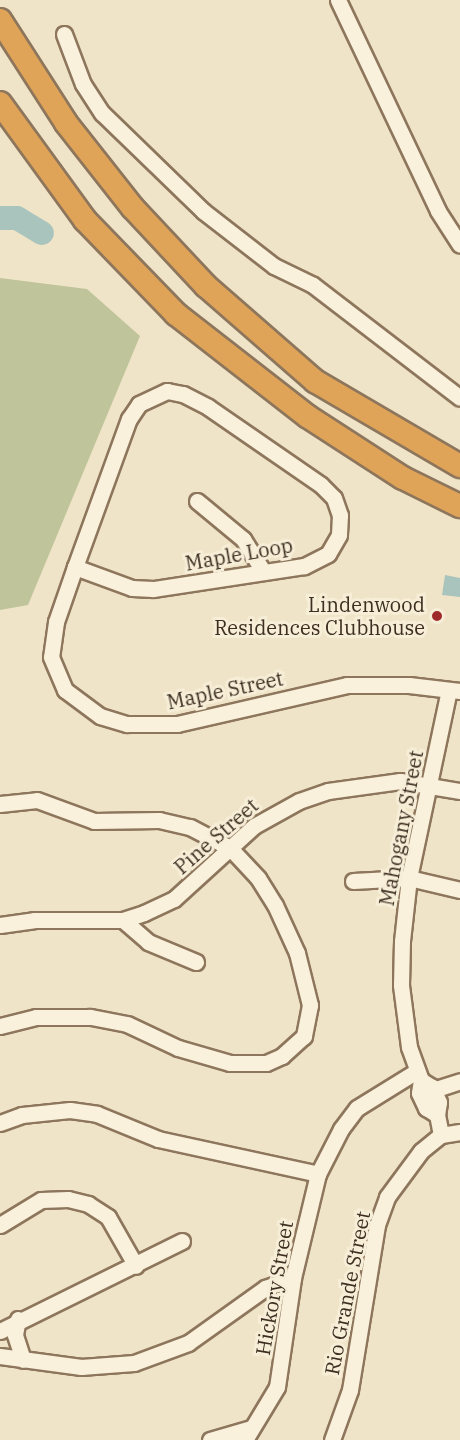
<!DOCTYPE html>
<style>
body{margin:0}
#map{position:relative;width:460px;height:1440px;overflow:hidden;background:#f0e4c8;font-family:"IBM Plex Serif",serif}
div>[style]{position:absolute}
.cemetery>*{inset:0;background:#bfc49a}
.water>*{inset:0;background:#a9c4bc}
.river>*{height:24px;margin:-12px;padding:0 12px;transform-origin:12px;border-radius:12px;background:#a9c4bc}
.roads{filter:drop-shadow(2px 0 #8d765c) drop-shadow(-2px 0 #8d765c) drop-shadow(0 2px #8d765c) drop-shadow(0 -2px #8d765c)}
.minor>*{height:15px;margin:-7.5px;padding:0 7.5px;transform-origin:7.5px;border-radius:7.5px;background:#faf1dc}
.highway>*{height:22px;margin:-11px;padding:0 11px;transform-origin:11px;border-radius:11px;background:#e0a458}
.dots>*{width:16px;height:16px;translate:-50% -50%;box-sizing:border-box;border:3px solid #f7eed8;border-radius:50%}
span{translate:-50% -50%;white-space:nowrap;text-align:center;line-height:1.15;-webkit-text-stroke:6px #f7eed8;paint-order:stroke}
.street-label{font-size:20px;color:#3d2e20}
.poi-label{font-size:20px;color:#3d2e20}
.right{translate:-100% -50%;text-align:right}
</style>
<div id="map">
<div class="cemetery">
<div style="clip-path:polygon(0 278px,87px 289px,140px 336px,28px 605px,0 610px)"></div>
</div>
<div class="water">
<div style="clip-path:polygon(445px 575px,460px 578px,460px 597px,442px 595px)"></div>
</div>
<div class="river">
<div style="left:0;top:218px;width:17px"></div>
<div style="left:17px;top:218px;width:29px;rotate:31deg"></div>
</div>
<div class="roads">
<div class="minor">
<div style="left:338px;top:0;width:233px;rotate:64.6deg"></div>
<div style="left:438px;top:211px;width:40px;rotate:57.1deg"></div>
<div style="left:64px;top:34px;width:53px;rotate:69.2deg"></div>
<div style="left:83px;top:84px;width:35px;rotate:57deg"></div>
<div style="left:102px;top:113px;width:141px;rotate:44.1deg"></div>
<div style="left:203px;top:211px;width:90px;rotate:37.8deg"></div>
<div style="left:274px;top:266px;width:43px;rotate:26deg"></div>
<div style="left:313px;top:285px;width:185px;rotate:37.5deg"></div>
<div style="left:167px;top:391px;width:16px;rotate:11deg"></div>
<div style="left:183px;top:394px;width:28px;rotate:27deg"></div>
<div style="left:208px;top:407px;width:137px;rotate:34.6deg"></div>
<div style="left:321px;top:485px;width:18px;rotate:45deg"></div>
<div style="left:334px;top:498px;width:18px;rotate:71deg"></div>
<div style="left:340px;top:515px;width:20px;rotate:93deg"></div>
<div style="left:339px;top:535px;width:22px;rotate:120deg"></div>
<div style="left:328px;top:554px;width:27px;rotate:153deg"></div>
<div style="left:304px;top:566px;width:153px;rotate:171.3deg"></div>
<div style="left:153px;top:589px;width:21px;rotate:-177deg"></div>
<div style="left:132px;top:588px;width:61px;rotate:-159.8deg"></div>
<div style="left:75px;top:567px;width:158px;rotate:-70deg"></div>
<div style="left:129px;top:419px;width:18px;rotate:-56deg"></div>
<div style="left:139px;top:404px;width:31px;rotate:-25deg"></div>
<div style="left:197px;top:501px;width:60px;rotate:39.6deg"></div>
<div style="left:243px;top:539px;width:39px;rotate:58deg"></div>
<div style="left:75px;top:567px;width:58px;rotate:109.1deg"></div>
<div style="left:56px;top:622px;width:35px;rotate:98deg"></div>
<div style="left:51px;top:657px;width:36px;rotate:67deg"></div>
<div style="left:65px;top:690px;width:44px;rotate:36.6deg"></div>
<div style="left:100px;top:716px;width:28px;rotate:17deg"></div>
<div style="left:127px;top:724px;width:50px"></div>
<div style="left:177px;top:724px;width:174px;rotate:-12.9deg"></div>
<div style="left:347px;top:685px;width:62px"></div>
<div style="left:409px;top:685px;width:51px;rotate:6.7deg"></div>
<div style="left:0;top:804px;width:37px;rotate:-6deg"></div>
<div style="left:37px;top:800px;width:61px;rotate:20.2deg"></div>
<div style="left:94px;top:821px;width:65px;rotate:-0.9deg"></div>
<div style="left:159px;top:820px;width:32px;rotate:13deg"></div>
<div style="left:190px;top:827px;width:45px;rotate:27.7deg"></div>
<div style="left:230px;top:848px;width:41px;rotate:47deg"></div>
<div style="left:258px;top:878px;width:32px;rotate:58deg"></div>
<div style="left:275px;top:905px;width:53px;rotate:65.4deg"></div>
<div style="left:297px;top:953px;width:54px;rotate:76deg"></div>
<div style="left:310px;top:1005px;width:32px;rotate:101deg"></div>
<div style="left:304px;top:1036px;width:30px;rotate:138deg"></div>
<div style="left:282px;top:1056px;width:17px;rotate:156deg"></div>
<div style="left:266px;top:1063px;width:36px;rotate:180deg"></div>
<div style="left:230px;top:1063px;width:54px;rotate:-163.9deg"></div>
<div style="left:178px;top:1048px;width:56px;rotate:-154.8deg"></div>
<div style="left:127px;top:1024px;width:38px;rotate:-169deg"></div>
<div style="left:90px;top:1017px;width:54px;rotate:180deg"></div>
<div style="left:36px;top:1017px;width:37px;rotate:166deg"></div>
<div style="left:353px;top:881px;width:56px;rotate:-3.1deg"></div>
<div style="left:409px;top:878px;width:52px;rotate:13.2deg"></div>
<div style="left:123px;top:920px;width:33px;rotate:41deg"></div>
<div style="left:148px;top:942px;width:52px;rotate:22.6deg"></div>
<div style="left:0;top:925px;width:34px;rotate:-8deg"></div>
<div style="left:34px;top:920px;width:89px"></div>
<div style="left:123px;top:920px;width:22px;rotate:-18deg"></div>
<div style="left:144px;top:913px;width:33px;rotate:-25deg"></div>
<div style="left:174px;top:899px;width:108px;rotate:-42.4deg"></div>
<div style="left:254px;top:826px;width:51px;rotate:-29.1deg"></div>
<div style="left:299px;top:801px;width:31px;rotate:-19deg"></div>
<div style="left:328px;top:791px;width:73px;rotate:-7.9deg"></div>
<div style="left:400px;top:781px;width:61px;rotate:9.5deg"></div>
<div style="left:421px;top:1080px;width:13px;rotate:99deg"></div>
<div style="left:419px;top:1093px;width:17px;rotate:65deg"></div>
<div style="left:426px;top:1108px;width:13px;rotate:32deg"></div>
<div style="left:433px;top:1090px;width:28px;rotate:-18deg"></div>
<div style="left:0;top:1123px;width:23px;rotate:-20deg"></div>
<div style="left:22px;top:1115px;width:48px;rotate:-5.9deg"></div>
<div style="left:70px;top:1110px;width:27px;rotate:8deg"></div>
<div style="left:97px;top:1114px;width:66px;rotate:22.3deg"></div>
<div style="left:158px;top:1139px;width:164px;rotate:12.3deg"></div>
<div style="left:441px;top:1135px;width:20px;rotate:-101deg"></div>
<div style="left:437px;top:1115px;width:13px;rotate:-81deg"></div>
<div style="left:439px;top:1102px;width:17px;rotate:-115deg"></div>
<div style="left:432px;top:1087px;width:13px;rotate:-148deg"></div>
<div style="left:421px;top:1080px;width:35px;rotate:-110deg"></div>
<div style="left:409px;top:1047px;width:63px;rotate:-97.4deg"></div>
<div style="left:401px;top:985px;width:44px;rotate:-88.7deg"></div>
<div style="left:402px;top:941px;width:63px;rotate:-83.7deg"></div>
<div style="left:409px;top:878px;width:192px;rotate:-78deg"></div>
<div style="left:0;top:1225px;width:48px;rotate:-31.4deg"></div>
<div style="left:41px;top:1200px;width:27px;rotate:-2deg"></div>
<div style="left:68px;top:1199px;width:21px;rotate:14deg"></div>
<div style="left:88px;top:1204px;width:24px;rotate:33deg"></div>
<div style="left:108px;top:1217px;width:56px;rotate:60.3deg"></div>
<div style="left:18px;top:1319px;width:16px;rotate:101deg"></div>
<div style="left:15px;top:1335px;width:26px;rotate:72deg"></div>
<div style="left:0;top:1331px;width:203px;rotate:-26.3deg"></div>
<div style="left:0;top:1356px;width:82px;rotate:7.7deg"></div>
<div style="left:81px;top:1367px;width:53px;rotate:-4.3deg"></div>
<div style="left:134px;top:1363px;width:58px;rotate:-20.3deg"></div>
<div style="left:188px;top:1343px;width:95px;rotate:-35.5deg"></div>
<div style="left:265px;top:1288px;width:30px;rotate:-20deg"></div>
<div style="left:210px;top:1440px;width:43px;rotate:-16.3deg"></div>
<div style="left:245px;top:1440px;width:62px;rotate:-58.9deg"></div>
<div style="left:277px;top:1387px;width:110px;rotate:-81.6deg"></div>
<div style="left:293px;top:1278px;width:107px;rotate:-76.5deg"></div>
<div style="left:318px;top:1174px;width:51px;rotate:-62.9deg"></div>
<div style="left:341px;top:1129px;width:26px;rotate:-53deg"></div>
<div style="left:357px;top:1108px;width:70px;rotate:-31.7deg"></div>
<div style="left:332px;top:1440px;width:53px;rotate:-70.2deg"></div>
<div style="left:350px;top:1390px;width:167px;rotate:-80.7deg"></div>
<div style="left:377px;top:1225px;width:30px;rotate:-70deg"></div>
<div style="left:387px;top:1197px;width:57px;rotate:-53.5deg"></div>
<div style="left:421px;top:1151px;width:26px;rotate:-39deg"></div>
<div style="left:441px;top:1135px;width:19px;rotate:-9deg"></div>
</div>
<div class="highway">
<div style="left:0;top:20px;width:122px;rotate:57.3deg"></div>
<div style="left:66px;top:123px;width:108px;rotate:51.8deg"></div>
<div style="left:133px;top:208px;width:107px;rotate:46.9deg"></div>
<div style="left:206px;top:286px;width:145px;rotate:41.1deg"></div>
<div style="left:315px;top:381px;width:168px;rotate:30.4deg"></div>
<div style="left:0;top:103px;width:145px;rotate:54deg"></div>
<div style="left:85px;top:220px;width:131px;rotate:45.9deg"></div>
<div style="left:176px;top:314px;width:166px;rotate:37.9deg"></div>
<div style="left:307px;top:416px;width:114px;rotate:32.9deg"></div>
<div style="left:403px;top:478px;width:64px;rotate:26.2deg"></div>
</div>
</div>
<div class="dots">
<div style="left:437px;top:616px;background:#9e2a2b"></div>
</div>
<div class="street-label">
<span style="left:239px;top:554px;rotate:-10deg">Maple Loop</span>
<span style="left:225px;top:690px;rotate:-12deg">Maple Street</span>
<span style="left:401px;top:828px;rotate:-79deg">Mahogany Street</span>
<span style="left:216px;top:836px;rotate:-41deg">Pine Street</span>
<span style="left:274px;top:1288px;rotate:-80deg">Hickory Street</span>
<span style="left:347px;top:1293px;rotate:-79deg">Rio Grande Street</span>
</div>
<div class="poi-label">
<span class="right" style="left:425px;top:616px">Lindenwood<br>Residences Clubhouse</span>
</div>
</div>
